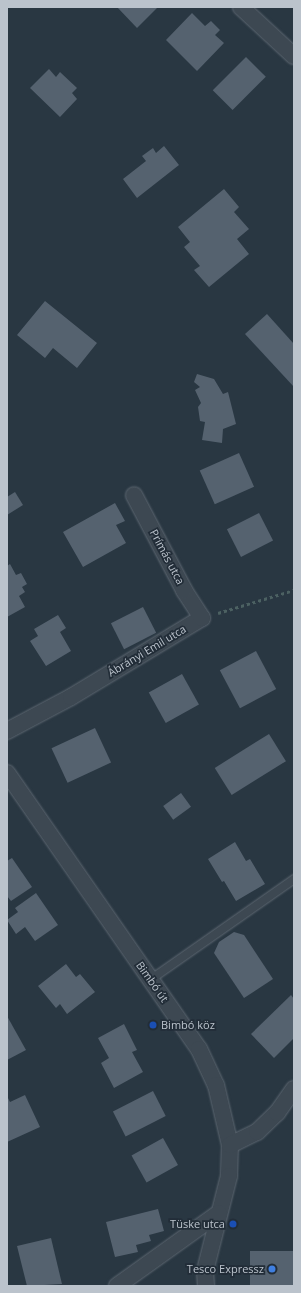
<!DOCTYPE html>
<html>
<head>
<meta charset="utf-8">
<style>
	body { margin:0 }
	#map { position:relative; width:301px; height:1293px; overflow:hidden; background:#293742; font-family:"Open Sans",sans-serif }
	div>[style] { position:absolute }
	.building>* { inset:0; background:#55626f; transform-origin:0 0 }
	.path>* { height:2.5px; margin-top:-1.25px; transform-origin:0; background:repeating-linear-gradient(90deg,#4c6162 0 3px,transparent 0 6px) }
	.roads { filter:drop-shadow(0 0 1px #5c6670) drop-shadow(0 0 1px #5c6670) }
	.service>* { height:8px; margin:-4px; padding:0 4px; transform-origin:4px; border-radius:4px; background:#3d4852 }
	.minor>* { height:16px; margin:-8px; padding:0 8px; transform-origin:8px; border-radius:8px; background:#3d4852 }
	.dots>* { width:11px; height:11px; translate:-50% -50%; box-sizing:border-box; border:2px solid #222d38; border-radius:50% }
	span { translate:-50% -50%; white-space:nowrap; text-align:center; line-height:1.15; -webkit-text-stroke:3.5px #222d38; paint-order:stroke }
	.street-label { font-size:11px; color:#bbc3cc }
	.poi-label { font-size:11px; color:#bbc3cc }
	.left { translate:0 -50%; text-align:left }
	.right { translate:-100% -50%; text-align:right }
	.frame { position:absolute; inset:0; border:8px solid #bbc3cc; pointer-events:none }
</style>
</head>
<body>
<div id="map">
	<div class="building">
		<div style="clip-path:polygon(117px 7px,158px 7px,137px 28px)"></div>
		<div style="clip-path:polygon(192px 13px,205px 26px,211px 21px,220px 30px,215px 35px,224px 43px,197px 71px,166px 40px)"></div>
		<div style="left:246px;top:57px;width:28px;height:47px;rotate:45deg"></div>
		<div style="clip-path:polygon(49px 69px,56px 77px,60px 72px,77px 88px,72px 93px,77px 99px,60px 117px,30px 88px)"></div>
		<div style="clip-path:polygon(164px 146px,179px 165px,137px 198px,123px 179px,146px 161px,142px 156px,153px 148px,156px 153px)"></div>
		<div style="clip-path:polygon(224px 189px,239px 207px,234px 212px,249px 229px,237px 239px,249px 254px,209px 287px,194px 270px,200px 266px,184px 247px,190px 242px,178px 227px)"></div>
		<div style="clip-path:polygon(45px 301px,97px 343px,77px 368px,53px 348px,45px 358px,17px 335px)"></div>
		<div style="clip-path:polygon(267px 314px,294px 344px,294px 387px,245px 334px)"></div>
		<div style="clip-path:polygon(197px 374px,214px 379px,223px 394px,228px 392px,236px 424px,223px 429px,222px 443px,202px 440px,205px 422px,200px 421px,198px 407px,201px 403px,195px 390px,200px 387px,194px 382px)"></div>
		<div style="left:239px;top:453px;width:37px;height:43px;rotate:66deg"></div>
		<div style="clip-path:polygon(15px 492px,23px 505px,7px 515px,7px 497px)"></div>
		<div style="clip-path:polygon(115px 503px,125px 521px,116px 525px,126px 543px,83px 567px,63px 532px)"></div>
		<div style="left:259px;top:513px;width:31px;height:36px;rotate:63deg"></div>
		<div style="clip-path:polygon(10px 564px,16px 575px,21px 573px,27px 584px,22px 587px,25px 592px,19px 596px,25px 607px,7px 617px,7px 566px)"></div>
		<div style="left:143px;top:607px;width:29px;height:36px;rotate:63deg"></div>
		<div style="clip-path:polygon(58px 615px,66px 628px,60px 632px,71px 651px,46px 666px,30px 641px,38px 636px,34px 629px)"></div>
		<div style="left:256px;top:651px;width:43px;height:41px;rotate:62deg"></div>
		<div style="left:182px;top:674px;width:35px;height:38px;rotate:61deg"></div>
		<div style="left:95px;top:728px;width:38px;height:48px;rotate:65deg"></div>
		<div style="left:269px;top:734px;width:32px;height:64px;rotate:58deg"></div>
		<div style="left:181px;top:793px;width:17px;height:22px;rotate:54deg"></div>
		<div style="clip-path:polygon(235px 842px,246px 861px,250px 859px,265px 884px,236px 901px,224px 881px,222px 882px,208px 859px)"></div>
		<div style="clip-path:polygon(12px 858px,32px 887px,11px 901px,7px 896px,7px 861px)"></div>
		<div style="clip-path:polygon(36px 893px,58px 925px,35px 941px,25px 927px,16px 934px,7px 920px,18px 912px,15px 908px)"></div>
		<div style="clip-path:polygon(234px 932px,244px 935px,273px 979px,244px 998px,214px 953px,219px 942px)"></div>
		<div style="clip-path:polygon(66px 964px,76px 977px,80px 974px,95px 992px,67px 1014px,60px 1004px,56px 1008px,38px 986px)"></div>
		<div style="clip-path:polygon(291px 995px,294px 999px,294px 1038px,274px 1058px,251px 1034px)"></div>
		<div style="clip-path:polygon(7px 1016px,26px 1050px,7px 1060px)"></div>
		<div style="clip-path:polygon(124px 1024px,137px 1050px,132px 1052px,143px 1072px,114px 1088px,101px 1063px,109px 1058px,98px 1038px)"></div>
		<div style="left:153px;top:1091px;width:28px;height:45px;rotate:63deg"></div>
		<div style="clip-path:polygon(25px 1095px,40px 1127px,7px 1142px,7px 1096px,10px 1102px)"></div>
		<div style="left:163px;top:1138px;width:31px;height:36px;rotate:61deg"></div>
		<div style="clip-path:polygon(158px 1209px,164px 1231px,149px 1235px,151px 1241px,136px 1245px,138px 1252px,115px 1257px,106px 1222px)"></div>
		<div style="clip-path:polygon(51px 1238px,62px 1284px,27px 1286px,17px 1246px)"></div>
		<div style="left:250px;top:1251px;width:44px;height:35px"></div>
	</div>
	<div class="path">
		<div style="left:218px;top:613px;width:79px;rotate:-16.8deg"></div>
	</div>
	<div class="roads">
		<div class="service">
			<div style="left:150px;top:980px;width:176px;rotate:-35deg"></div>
		</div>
		<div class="minor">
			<div style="left:241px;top:7px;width:72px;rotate:42.8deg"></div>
			<div style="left:7px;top:731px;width:72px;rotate:-28deg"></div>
			<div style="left:71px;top:697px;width:153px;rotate:-31.1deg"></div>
			<div style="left:202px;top:618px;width:33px;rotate:-123deg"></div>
			<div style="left:184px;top:590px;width:107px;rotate:-117.8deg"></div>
			<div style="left:7px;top:773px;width:336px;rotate:55.2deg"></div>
			<div style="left:199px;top:1049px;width:40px;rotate:65deg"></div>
			<div style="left:216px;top:1085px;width:62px;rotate:76.9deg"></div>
			<div style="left:230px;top:1145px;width:31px;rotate:92deg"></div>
			<div style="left:229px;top:1176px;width:98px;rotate:104.2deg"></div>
			<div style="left:205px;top:1271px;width:15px;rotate:86deg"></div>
			<div style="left:230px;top:1145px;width:30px;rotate:-26deg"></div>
			<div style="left:257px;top:1132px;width:28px;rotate:-44deg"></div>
			<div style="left:277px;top:1113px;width:29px;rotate:-55deg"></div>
			<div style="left:117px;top:1286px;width:125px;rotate:-35.6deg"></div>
		</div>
	</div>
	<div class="dots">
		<div style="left:153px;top:1025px;background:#1a4fb4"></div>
		<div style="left:233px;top:1224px;background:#1a4fb4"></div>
		<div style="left:272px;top:1269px;background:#3f7fe0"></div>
	</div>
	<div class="street-label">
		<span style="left:167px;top:557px;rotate:62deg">Prímás utca</span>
		<span style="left:147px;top:651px;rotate:-31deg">Ábrányi Emil utca</span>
		<span style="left:152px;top:982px;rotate:55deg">Bimbó út</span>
	</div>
	<div class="poi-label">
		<span class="left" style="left:161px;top:1025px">Bimbó köz</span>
		<span class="right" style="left:225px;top:1224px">Tüske utca</span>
		<span class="right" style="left:264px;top:1269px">Tesco Expressz</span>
	</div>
	<div class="frame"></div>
</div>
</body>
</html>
